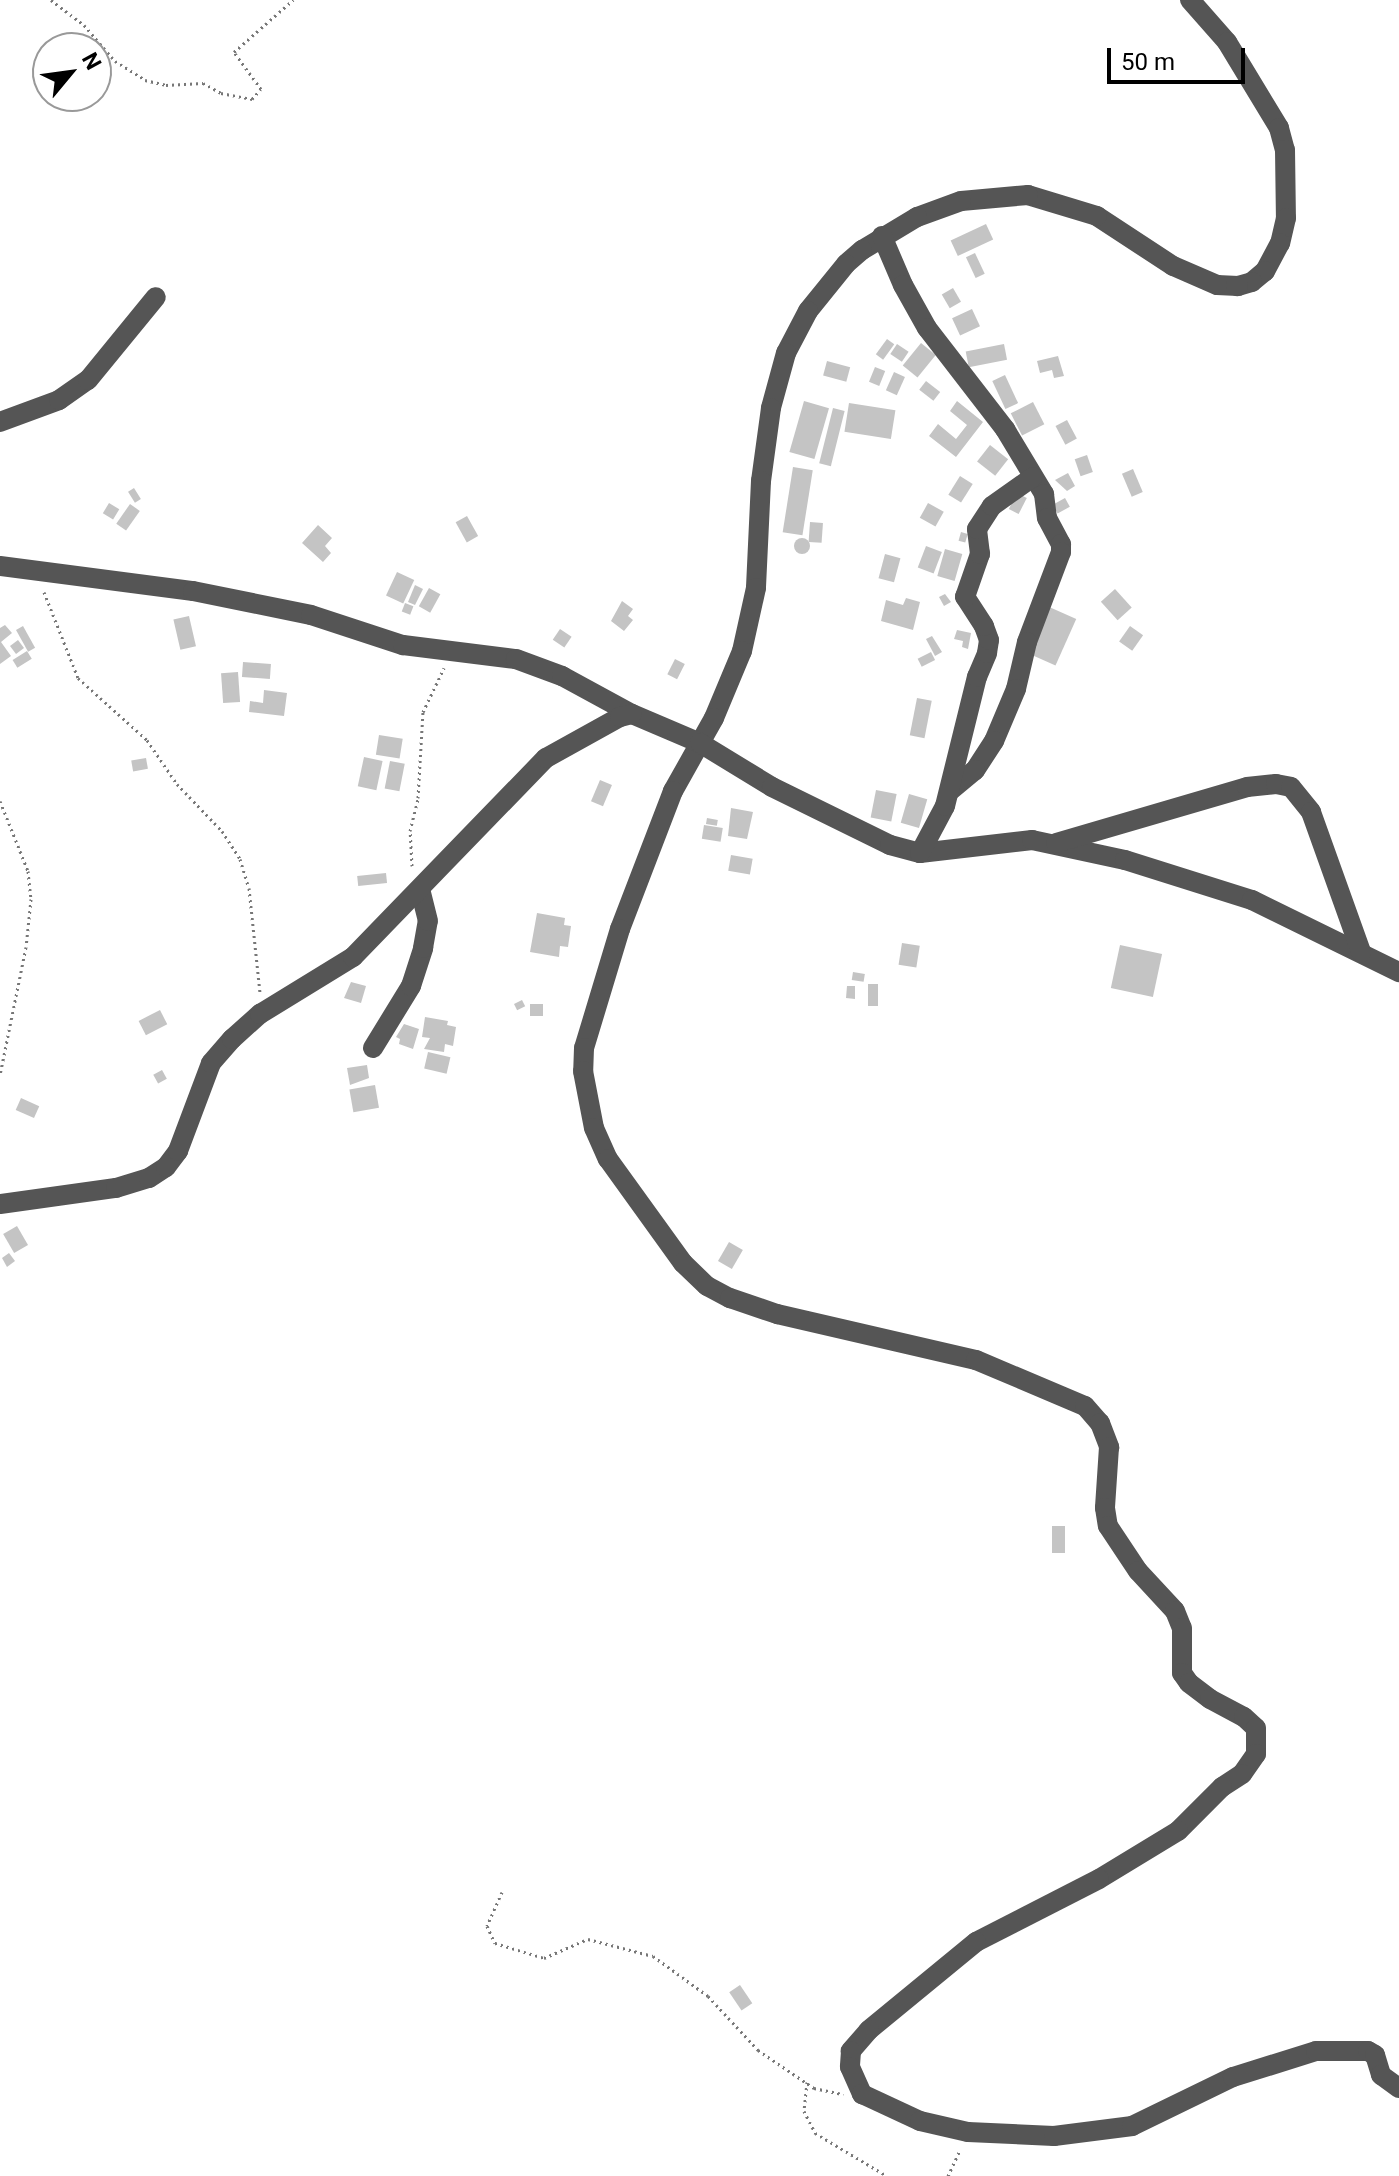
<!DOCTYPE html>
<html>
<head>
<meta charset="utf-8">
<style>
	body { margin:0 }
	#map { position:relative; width:1399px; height:2176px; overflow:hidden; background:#fff; font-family:Roboto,sans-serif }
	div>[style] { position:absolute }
	.building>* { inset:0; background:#c4c4c4; transform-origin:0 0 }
	.round { border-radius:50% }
	.path>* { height:3px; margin-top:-1.5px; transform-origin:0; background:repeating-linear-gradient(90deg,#777 0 2px,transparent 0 6px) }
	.minor>* { height:20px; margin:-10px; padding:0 10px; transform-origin:10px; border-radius:10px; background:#555 }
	span { translate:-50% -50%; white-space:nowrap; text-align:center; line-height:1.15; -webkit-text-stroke:8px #fff; paint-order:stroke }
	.north { position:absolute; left:32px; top:32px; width:80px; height:80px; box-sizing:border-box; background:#fff; border:2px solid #999; border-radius:50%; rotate:61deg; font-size:22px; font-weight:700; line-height:32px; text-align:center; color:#000 }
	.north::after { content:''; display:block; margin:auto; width:28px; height:36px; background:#000; clip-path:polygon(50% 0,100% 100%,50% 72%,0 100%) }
	.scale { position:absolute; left:1107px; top:48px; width:138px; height:36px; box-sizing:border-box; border:4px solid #000; border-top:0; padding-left:10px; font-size:24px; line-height:28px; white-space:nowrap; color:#000; -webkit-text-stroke:6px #fff; paint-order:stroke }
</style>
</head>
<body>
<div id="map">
	<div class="building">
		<div style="left:986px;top:224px;width:17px;height:39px;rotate:65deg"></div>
		<div style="left:975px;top:253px;width:23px;height:10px;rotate:65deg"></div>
		<div style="left:953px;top:288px;width:16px;height:13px;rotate:60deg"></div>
		<div style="left:972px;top:309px;width:19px;height:22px;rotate:65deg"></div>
		<div style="left:887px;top:339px;width:9px;height:19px;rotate:36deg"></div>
		<div style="left:921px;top:343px;width:19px;height:29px;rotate:39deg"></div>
		<div style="left:897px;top:344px;width:14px;height:12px;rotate:34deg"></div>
		<div style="left:1004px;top:344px;width:16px;height:39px;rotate:79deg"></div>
		<div style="clip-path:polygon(1058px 356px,1064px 376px,1054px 378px,1052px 370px,1040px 373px,1037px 361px)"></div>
		<div style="left:827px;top:361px;width:24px;height:15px;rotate:15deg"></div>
		<div style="left:875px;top:367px;width:11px;height:16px;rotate:22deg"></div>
		<div style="left:894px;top:372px;width:12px;height:20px;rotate:24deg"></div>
		<div style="left:1005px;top:375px;width:31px;height:14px;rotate:65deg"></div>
		<div style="left:926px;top:381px;width:18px;height:11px;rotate:38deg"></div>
		<div style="left:804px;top:401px;width:26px;height:53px;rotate:16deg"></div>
		<div style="clip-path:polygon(957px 401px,983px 422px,956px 457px,929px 436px,938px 424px,956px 439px,967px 425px,950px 411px)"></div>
		<div style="left:1033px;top:402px;width:25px;height:25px;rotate:63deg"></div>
		<div style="left:849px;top:403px;width:47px;height:29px;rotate:9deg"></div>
		<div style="left:833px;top:408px;width:12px;height:57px;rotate:14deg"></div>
		<div style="left:1067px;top:420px;width:21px;height:13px;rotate:62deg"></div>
		<div style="left:990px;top:445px;width:23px;height:21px;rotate:38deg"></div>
		<div style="left:1087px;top:455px;width:18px;height:13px;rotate:71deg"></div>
		<div style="left:793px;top:467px;width:20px;height:66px;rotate:9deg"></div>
		<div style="left:1133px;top:469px;width:25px;height:12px;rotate:67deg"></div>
		<div style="clip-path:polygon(1068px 473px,1075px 486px,1067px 491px,1055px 480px)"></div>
		<div style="left:960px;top:476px;width:15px;height:22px;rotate:32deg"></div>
		<div style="left:134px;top:488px;width:13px;height:7px;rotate:58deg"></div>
		<div style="left:1017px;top:493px;width:11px;height:18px;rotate:27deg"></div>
		<div style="left:1065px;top:498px;width:10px;height:14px;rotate:61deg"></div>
		<div style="left:109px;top:503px;width:12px;height:12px;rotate:31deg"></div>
		<div style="left:928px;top:503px;width:18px;height:17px;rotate:29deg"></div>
		<div style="left:130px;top:504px;width:12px;height:24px;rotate:35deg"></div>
		<div style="left:467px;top:516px;width:23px;height:13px;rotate:61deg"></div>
		<div style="left:810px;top:522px;width:13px;height:20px;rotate:4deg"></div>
		<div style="clip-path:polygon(318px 525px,332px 538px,325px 546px,331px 553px,323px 562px,302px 543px)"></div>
		<div style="left:961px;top:532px;width:7px;height:9px;rotate:16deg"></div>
		<div class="round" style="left:794px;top:538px;width:16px;height:16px"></div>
		<div style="left:926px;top:546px;width:17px;height:23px;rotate:21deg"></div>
		<div style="left:945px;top:549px;width:18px;height:28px;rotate:16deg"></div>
		<div style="left:885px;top:554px;width:16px;height:25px;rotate:15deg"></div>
		<div style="left:397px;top:572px;width:19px;height:26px;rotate:25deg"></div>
		<div style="clip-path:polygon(415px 585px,423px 589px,415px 605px,408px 602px)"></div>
		<div style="left:429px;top:588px;width:13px;height:21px;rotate:29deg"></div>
		<div style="left:1115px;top:589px;width:25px;height:19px;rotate:48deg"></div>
		<div style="clip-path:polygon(945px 594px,951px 602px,944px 606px,939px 597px)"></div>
		<div style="clip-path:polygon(906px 598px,920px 602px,913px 630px,881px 621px,886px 600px,903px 605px)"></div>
		<div style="clip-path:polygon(622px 601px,633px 609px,628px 616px,633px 620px,624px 631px,611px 621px)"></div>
		<div style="left:405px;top:603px;width:9px;height:9px;rotate:21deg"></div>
		<div style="left:1047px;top:606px;width:32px;height:51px;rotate:24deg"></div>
		<div style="left:189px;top:616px;width:31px;height:16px;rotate:77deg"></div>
		<div style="clip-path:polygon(5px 625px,12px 633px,1px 642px,11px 656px,0 664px,0 628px)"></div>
		<div style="left:23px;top:626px;width:25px;height:8px;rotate:61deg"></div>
		<div style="left:1130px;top:626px;width:16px;height:19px;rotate:35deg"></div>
		<div style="left:560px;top:629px;width:14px;height:13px;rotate:34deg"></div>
		<div style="clip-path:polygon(957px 630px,971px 633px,968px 649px,962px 647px,963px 641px,954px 639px)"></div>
		<div style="clip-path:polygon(932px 636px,942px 652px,935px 656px,926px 639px)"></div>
		<div style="left:18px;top:640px;width:10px;height:10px;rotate:53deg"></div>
		<div style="left:27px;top:651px;width:9px;height:17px;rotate:58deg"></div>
		<div style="left:931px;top:652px;width:9px;height:15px;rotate:63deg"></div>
		<div style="left:675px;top:659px;width:11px;height:17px;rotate:27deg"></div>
		<div style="left:243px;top:662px;width:28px;height:15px;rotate:4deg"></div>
		<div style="left:238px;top:672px;width:30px;height:17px;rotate:86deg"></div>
		<div style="clip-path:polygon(264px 690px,287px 693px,284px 716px,249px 712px,250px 701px,263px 703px)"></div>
		<div style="left:917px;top:698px;width:15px;height:38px;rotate:11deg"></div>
		<div style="left:379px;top:735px;width:24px;height:20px;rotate:9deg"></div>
		<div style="left:364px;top:757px;width:19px;height:30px;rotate:12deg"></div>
		<div style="left:146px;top:758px;width:11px;height:15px;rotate:80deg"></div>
		<div style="left:390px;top:761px;width:15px;height:28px;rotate:11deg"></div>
		<div style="left:600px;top:780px;width:13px;height:23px;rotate:23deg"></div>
		<div style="left:876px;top:790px;width:21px;height:28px;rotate:11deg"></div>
		<div style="left:909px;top:794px;width:19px;height:30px;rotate:16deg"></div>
		<div style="clip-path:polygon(731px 808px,753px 812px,747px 839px,728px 836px)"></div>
		<div style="left:707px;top:818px;width:11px;height:6px;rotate:10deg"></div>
		<div style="left:704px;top:825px;width:19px;height:14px;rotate:9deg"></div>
		<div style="left:731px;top:855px;width:22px;height:16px;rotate:10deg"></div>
		<div style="left:386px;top:873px;width:10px;height:29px;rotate:84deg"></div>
		<div style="clip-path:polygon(537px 913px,565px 918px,564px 925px,571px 926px,568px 947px,560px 946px,559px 957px,530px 952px)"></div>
		<div style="left:902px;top:943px;width:18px;height:22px;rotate:9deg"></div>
		<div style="left:1120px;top:945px;width:43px;height:44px;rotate:12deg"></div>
		<div style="left:853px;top:972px;width:12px;height:8px;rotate:9deg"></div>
		<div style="clip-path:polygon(351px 982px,366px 986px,361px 1003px,344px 998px)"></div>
		<div style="left:868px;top:984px;width:10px;height:22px"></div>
		<div style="clip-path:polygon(847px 986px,855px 986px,855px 999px,846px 998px)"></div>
		<div style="left:522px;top:1000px;width:7px;height:9px;rotate:63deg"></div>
		<div style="left:530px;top:1004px;width:13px;height:12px"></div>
		<div style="left:160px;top:1010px;width:16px;height:24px;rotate:63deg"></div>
		<div style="clip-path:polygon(425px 1017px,448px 1021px,447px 1025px,456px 1027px,453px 1046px,445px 1044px,444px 1052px,424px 1049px,430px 1038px,422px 1037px)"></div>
		<div style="clip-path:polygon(404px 1024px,419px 1029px,413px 1049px,399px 1044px,400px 1039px,396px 1037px)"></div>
		<div style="left:428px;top:1052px;width:23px;height:17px;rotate:13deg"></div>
		<div style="clip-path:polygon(367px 1065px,369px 1078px,350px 1085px,347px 1068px)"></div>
		<div style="left:162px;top:1070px;width:10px;height:10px;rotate:61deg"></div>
		<div style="left:375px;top:1085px;width:23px;height:26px;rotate:80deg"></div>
		<div style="left:21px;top:1098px;width:20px;height:13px;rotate:24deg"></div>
		<div style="left:17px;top:1226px;width:22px;height:16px;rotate:60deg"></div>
		<div style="left:729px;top:1242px;width:16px;height:22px;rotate:30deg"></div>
		<div style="clip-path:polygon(9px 1253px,15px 1261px,7px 1267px,2px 1258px)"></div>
		<div style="left:1052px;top:1526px;width:13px;height:27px"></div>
		<div style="left:740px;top:1985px;width:22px;height:13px;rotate:56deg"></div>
	</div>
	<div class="path">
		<div style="left:51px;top:0;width:41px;rotate:37.1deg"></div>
		<div style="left:84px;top:25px;width:48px;rotate:49.3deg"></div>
		<div style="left:115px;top:61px;width:36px;rotate:32deg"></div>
		<div style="left:145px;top:80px;width:22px;rotate:13deg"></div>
		<div style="left:166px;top:85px;width:37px;rotate:-3deg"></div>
		<div style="left:203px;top:83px;width:21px;rotate:29deg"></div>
		<div style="left:221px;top:93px;width:32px;rotate:11deg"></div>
		<div style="left:252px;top:99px;width:13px;rotate:-48deg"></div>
		<div style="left:261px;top:89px;width:46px;rotate:-126.1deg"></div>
		<div style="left:234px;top:52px;width:79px;rotate:-41.4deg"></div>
		<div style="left:44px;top:592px;width:92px;rotate:68.4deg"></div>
		<div style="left:78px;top:678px;width:93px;rotate:41.9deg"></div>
		<div style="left:147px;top:740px;width:53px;rotate:55.7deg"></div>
		<div style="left:177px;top:784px;width:65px;rotate:46.2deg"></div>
		<div style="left:222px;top:831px;width:33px;rotate:57deg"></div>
		<div style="left:240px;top:859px;width:30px;rotate:73deg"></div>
		<div style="left:249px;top:888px;width:105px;rotate:84deg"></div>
		<div style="left:0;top:801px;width:75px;rotate:68.2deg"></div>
		<div style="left:28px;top:871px;width:28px;rotate:84deg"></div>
		<div style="left:31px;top:899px;width:48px;rotate:95.9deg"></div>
		<div style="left:26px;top:947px;width:131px;rotate:101.5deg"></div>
		<div style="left:412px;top:866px;width:35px;rotate:-93deg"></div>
		<div style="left:410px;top:831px;width:34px;rotate:-76deg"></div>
		<div style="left:418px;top:798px;width:86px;rotate:-86.7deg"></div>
		<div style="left:423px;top:712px;width:49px;rotate:-64.5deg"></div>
		<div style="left:502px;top:1892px;width:37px;rotate:114deg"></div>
		<div style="left:487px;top:1926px;width:19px;rotate:65deg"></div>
		<div style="left:495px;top:1943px;width:51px;rotate:17deg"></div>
		<div style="left:544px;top:1958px;width:48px;rotate:-23.4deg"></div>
		<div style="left:588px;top:1939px;width:67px;rotate:14.7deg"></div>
		<div style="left:653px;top:1956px;width:68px;rotate:36deg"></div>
		<div style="left:708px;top:1996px;width:74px;rotate:47.2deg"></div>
		<div style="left:758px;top:2050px;width:68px;rotate:34.2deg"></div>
		<div style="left:814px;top:2088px;width:30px;rotate:12deg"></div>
		<div style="left:807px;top:2082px;width:29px;rotate:96deg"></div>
		<div style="left:804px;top:2111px;width:25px;rotate:63deg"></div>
		<div style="left:815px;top:2133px;width:84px;rotate:30.8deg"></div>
		<div style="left:948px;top:2176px;width:29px;rotate:-65deg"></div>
	</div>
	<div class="minor">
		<div style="left:1190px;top:0;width:56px;rotate:48.6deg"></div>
		<div style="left:1227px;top:42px;width:100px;rotate:58.8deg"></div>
		<div style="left:1279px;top:128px;width:23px;rotate:75deg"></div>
		<div style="left:1285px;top:150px;width:68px;rotate:89.2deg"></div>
		<div style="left:1286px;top:218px;width:26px;rotate:103deg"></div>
		<div style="left:1280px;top:243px;width:32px;rotate:118deg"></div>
		<div style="left:1265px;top:271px;width:17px;rotate:140deg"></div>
		<div style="left:1252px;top:282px;width:15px;rotate:164deg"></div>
		<div style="left:1238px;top:286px;width:21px;rotate:-177deg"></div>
		<div style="left:1217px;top:285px;width:48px;rotate:-156.6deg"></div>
		<div style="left:1173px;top:266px;width:91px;rotate:-146.7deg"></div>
		<div style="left:1097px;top:216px;width:72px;rotate:-163.1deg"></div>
		<div style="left:1028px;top:195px;width:67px;rotate:174.9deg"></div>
		<div style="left:961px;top:201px;width:47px;rotate:160deg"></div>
		<div style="left:917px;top:217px;width:64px;rotate:149deg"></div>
		<div style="left:862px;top:250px;width:21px;rotate:139deg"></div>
		<div style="left:846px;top:264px;width:60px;rotate:129deg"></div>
		<div style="left:808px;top:311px;width:47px;rotate:117.6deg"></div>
		<div style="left:786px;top:353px;width:57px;rotate:105.3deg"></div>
		<div style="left:771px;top:408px;width:74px;rotate:97.8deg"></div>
		<div style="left:761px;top:481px;width:107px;rotate:92.7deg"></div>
		<div style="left:756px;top:588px;width:65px;rotate:102.5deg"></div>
		<div style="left:742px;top:651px;width:73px;rotate:112.7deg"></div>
		<div style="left:714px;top:718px;width:84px;rotate:119.3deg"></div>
		<div style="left:673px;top:791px;width:148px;rotate:111deg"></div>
		<div style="left:620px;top:929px;width:124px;rotate:106.8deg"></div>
		<div style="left:584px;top:1048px;width:23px;rotate:92deg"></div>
		<div style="left:583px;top:1071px;width:58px;rotate:79.1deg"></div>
		<div style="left:594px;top:1128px;width:34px;rotate:66deg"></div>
		<div style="left:608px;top:1159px;width:128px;rotate:54.2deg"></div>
		<div style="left:683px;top:1263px;width:33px;rotate:44deg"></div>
		<div style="left:707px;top:1286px;width:26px;rotate:28deg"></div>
		<div style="left:730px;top:1298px;width:50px;rotate:18.8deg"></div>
		<div style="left:777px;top:1314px;width:204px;rotate:13deg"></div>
		<div style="left:976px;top:1360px;width:118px;rotate:22.9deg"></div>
		<div style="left:1085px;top:1406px;width:23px;rotate:49deg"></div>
		<div style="left:1100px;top:1423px;width:26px;rotate:69deg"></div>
		<div style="left:1109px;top:1447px;width:61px;rotate:93.8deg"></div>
		<div style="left:1105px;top:1508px;width:18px;rotate:81deg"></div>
		<div style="left:1108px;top:1526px;width:54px;rotate:56.3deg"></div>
		<div style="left:1138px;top:1571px;width:54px;rotate:47.2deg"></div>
		<div style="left:1175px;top:1611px;width:18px;rotate:68deg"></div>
		<div style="left:1182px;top:1628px;width:45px;rotate:90deg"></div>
		<div style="left:1182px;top:1673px;width:12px;rotate:55deg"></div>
		<div style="left:1189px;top:1683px;width:26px;rotate:37deg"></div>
		<div style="left:1210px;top:1699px;width:38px;rotate:28deg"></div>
		<div style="left:1244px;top:1717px;width:16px;rotate:43deg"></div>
		<div style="left:1256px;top:1728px;width:26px;rotate:90deg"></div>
		<div style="left:1256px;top:1754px;width:24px;rotate:125deg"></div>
		<div style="left:1242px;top:1774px;width:24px;rotate:147deg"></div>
		<div style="left:1222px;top:1787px;width:62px;rotate:135deg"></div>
		<div style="left:1178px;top:1831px;width:92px;rotate:148.7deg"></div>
		<div style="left:1099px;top:1879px;width:138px;rotate:152.9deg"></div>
		<div style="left:976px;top:1942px;width:139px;rotate:140.6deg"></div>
		<div style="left:869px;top:2030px;width:28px;rotate:131deg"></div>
		<div style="left:851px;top:2051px;width:16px;rotate:94deg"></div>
		<div style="left:850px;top:2067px;width:30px;rotate:66deg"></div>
		<div style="left:862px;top:2094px;width:64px;rotate:25deg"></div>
		<div style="left:920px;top:2121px;width:49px;rotate:12.9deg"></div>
		<div style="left:968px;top:2132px;width:86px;rotate:2.7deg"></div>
		<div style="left:1054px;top:2136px;width:79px;rotate:-7.3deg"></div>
		<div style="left:1132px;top:2126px;width:112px;rotate:-25.9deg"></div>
		<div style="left:1233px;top:2077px;width:87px;rotate:-17.4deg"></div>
		<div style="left:1316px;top:2051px;width:52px"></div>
		<div style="left:1368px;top:2051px;width:8px;rotate:30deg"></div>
		<div style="left:1375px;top:2055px;width:21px;rotate:73deg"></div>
		<div style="left:1381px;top:2075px;width:22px;rotate:36deg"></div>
		<div style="left:882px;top:236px;width:53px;rotate:66.8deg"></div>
		<div style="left:903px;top:285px;width:49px;rotate:60.8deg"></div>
		<div style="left:927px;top:328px;width:128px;rotate:52.3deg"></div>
		<div style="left:1005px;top:429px;width:76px;rotate:59deg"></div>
		<div style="left:1044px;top:494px;width:24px;rotate:83deg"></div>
		<div style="left:1047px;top:518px;width:30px;rotate:62deg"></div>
		<div style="left:1061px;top:544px;width:8px;rotate:90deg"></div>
		<div style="left:1061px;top:552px;width:96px;rotate:110.7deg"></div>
		<div style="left:1027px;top:642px;width:48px;rotate:103.2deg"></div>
		<div style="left:1016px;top:689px;width:56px;rotate:112.9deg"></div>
		<div style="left:994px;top:741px;width:35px;rotate:123deg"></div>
		<div style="left:975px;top:770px;width:33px;rotate:140deg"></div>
		<div style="left:0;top:422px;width:63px;rotate:-20.4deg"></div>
		<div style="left:59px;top:400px;width:35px;rotate:-35deg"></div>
		<div style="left:88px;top:380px;width:107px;rotate:-50.7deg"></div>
		<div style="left:0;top:566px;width:195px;rotate:7.4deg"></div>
		<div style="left:193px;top:591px;width:120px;rotate:11.5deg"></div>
		<div style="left:311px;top:615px;width:97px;rotate:18.1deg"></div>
		<div style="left:403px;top:645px;width:114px;rotate:7.1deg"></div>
		<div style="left:516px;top:659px;width:49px;rotate:20.3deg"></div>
		<div style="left:562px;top:676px;width:80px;rotate:28.5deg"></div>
		<div style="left:632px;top:714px;width:74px;rotate:23.1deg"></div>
		<div style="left:700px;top:743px;width:84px;rotate:31.4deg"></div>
		<div style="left:772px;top:787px;width:131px;rotate:26.2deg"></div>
		<div style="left:890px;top:845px;width:31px;rotate:15deg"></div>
		<div style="left:920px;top:853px;width:113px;rotate:-6.6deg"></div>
		<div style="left:1032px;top:840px;width:95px;rotate:12.1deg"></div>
		<div style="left:1125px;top:860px;width:133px;rotate:17.5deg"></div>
		<div style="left:1252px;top:900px;width:164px;rotate:26.1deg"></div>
		<div style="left:1056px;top:843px;width:199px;rotate:-16.3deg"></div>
		<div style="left:1247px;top:787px;width:29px;rotate:-6deg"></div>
		<div style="left:1276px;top:784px;width:15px;rotate:11deg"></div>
		<div style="left:1291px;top:787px;width:32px;rotate:51deg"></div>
		<div style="left:1311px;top:812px;width:149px;rotate:70.3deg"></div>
		<div style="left:920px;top:853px;width:53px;rotate:-62deg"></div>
		<div style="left:945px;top:806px;width:133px;rotate:-76.1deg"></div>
		<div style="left:977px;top:677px;width:26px;rotate:-67deg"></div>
		<div style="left:987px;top:653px;width:13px;rotate:-81deg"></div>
		<div style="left:989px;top:640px;width:15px;rotate:-110deg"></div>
		<div style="left:984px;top:626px;width:35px;rotate:-123deg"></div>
		<div style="left:965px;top:597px;width:46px;rotate:-70.8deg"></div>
		<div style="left:980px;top:554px;width:25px;rotate:-97deg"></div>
		<div style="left:977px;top:529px;width:27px;rotate:-57deg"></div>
		<div style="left:992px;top:506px;width:50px;rotate:-35.3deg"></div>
		<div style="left:373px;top:1048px;width:73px;rotate:-58.5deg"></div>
		<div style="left:411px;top:986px;width:40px;rotate:-72deg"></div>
		<div style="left:423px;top:948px;width:27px;rotate:-80deg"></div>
		<div style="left:428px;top:921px;width:33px;rotate:-104deg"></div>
		<div style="left:0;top:1204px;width:117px;rotate:-7.9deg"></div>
		<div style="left:116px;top:1188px;width:34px;rotate:-17deg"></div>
		<div style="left:149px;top:1178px;width:20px;rotate:-33deg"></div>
		<div style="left:166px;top:1167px;width:20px;rotate:-53deg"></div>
		<div style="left:178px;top:1151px;width:94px;rotate:-69.4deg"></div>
		<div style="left:211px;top:1063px;width:32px;rotate:-49deg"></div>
		<div style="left:232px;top:1039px;width:38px;rotate:-42deg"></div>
		<div style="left:260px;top:1014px;width:109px;rotate:-31.5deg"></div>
		<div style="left:353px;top:957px;width:277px;rotate:-45.9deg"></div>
		<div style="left:546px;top:758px;width:85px;rotate:-29deg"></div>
		<div style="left:620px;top:717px;width:12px;rotate:-14deg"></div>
	</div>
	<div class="north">N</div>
	<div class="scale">50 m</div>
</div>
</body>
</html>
